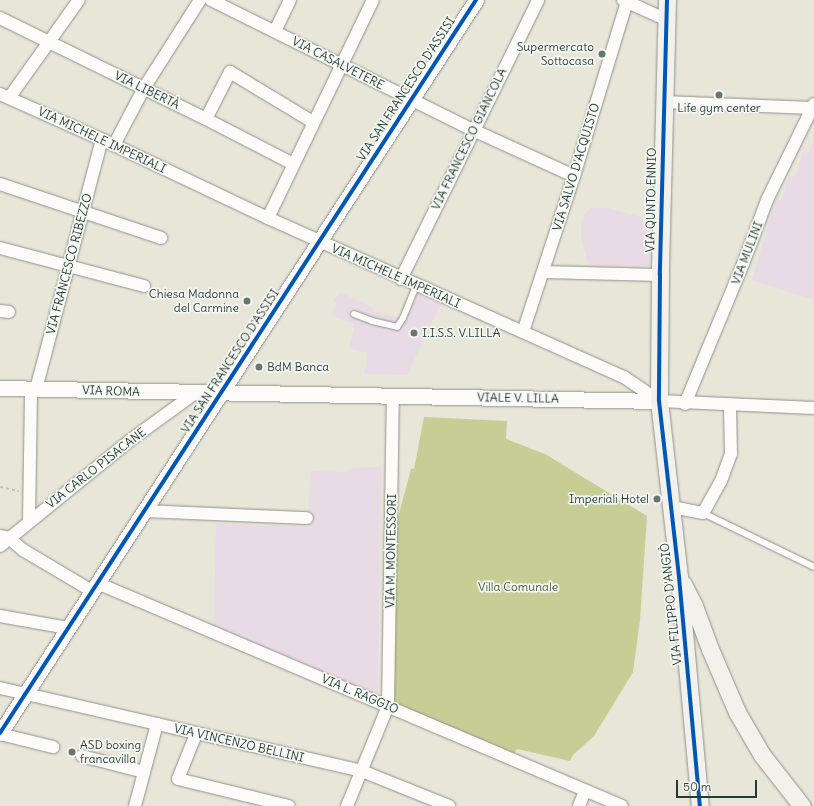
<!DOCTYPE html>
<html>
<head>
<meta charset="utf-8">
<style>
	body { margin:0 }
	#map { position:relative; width:814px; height:806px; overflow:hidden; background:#e8e5d9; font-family:Delius,sans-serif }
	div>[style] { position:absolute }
	.built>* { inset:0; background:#e8dbe5 }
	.green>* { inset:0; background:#c7ce95 }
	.path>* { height:2px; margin-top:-1px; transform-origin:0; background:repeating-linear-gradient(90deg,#bdc0bc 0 3px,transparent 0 6px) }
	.roads { filter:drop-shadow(0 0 1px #8f928b) drop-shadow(0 0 1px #8f928b) }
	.service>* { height:6px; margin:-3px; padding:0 3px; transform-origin:3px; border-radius:3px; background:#fcfbf9 }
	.minor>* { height:12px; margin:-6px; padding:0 6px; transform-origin:6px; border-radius:6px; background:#fcfbf9 }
	.tertiary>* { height:15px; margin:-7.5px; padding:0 7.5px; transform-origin:7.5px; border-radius:7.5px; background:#fcfbf9 }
	.secondary>* { height:17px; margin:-8.5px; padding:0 8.5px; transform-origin:8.5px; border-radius:8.5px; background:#f3f1eb }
	.cycleway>* { height:4px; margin:-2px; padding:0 2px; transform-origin:2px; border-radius:2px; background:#0057b8 }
	.dots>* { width:11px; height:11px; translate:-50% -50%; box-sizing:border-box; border:2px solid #f6f6f2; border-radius:50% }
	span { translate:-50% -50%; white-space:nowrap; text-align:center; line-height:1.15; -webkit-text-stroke:3.5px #f6f6f2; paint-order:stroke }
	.poi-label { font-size:12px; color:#1f3d34 }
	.right { translate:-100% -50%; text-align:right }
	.left { translate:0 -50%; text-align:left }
	.street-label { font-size:12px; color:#1f3d34 }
	.park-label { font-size:12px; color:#425c3e }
	.scale { position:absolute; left:676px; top:780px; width:81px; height:18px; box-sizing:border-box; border:2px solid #1f3d34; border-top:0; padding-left:5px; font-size:12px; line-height:14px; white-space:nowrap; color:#1f3d34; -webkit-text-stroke:3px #f6f6f2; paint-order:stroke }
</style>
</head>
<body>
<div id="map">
	<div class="built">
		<div style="clip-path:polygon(814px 136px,814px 300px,752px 280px,776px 198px,782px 200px,789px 175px,796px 177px,803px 152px,809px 153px)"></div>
		<div style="clip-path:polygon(591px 208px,608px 208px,651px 220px,650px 266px,589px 265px,581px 239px,581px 221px,585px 213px)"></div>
		<div style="clip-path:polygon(340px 292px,373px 308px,372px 311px,406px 319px,418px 293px,441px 304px,407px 375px,364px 374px,368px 353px,349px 348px,355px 324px,337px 318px,331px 314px,337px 304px,334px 301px)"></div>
		<div style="clip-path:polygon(381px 467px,378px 695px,214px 626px,216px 523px,308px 527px,310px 471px,345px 472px,352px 468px)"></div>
	</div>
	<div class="green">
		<div style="clip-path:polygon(424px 417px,507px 421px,506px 439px,545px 454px,647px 516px,640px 620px,633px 672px,594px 736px,573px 755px,570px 761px,517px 749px,514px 754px,394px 703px,396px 525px,411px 469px,414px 469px)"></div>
	</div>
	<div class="path">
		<div style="left:0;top:487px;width:19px;rotate:12deg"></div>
	</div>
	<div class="roads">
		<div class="service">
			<div style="left:354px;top:314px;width:19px;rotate:21deg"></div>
			<div style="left:372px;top:321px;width:26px;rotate:13deg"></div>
			<div style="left:397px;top:327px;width:11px;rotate:-56deg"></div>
			<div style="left:403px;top:318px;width:35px;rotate:-68deg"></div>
			<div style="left:703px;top:513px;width:123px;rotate:25.9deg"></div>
		</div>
		<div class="minor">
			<div style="left:211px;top:0;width:292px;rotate:26.4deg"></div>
			<div style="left:473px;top:130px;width:111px;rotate:24.5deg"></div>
			<div style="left:623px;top:0;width:48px;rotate:24.4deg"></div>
			<div style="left:0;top:18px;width:229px;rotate:26.1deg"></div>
			<div style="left:206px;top:119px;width:98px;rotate:27.3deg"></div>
			<div style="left:275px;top:31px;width:34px;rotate:-64deg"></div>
			<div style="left:0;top:94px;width:125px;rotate:24.1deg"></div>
			<div style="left:114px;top:145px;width:170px;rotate:25.4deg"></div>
			<div style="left:268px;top:218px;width:390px;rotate:24.1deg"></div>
			<div style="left:624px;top:377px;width:42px;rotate:34.4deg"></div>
			<div style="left:659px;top:401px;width:155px;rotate:2.6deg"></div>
			<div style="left:9px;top:98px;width:120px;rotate:-54.5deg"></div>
			<div style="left:664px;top:102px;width:148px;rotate:2.3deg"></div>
			<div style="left:206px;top:119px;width:53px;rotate:-62.9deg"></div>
			<div style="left:230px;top:72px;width:97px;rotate:31.1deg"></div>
			<div style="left:114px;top:145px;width:64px;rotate:-62.2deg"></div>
			<div style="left:144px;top:88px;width:104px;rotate:-57.5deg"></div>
			<div style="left:0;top:184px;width:170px;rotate:18.5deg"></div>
			<div style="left:268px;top:218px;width:242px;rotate:-64.3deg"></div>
			<div style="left:0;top:248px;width:149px;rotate:14.8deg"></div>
			<div style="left:543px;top:272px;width:117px;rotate:1.5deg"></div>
			<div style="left:401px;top:279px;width:311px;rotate:-63.8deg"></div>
			<div style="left:0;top:311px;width:9px;rotate:6deg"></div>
			<div style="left:523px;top:332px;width:164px;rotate:-71.9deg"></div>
			<div style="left:574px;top:176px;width:182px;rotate:-73.1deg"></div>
			<div style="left:36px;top:389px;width:258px;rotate:-75.2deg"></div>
			<div style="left:685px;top:404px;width:152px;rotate:-67.5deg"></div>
			<div style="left:743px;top:264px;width:68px;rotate:-69.4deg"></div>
			<div style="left:767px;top:200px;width:107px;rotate:-63.9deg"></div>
			<div style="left:672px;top:507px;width:32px;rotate:11deg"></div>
			<div style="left:703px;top:513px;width:8px;rotate:-60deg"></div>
			<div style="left:707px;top:506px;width:29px;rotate:-61deg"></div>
			<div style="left:721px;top:481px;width:29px;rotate:-70deg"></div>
			<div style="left:731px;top:454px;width:49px;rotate:-91.2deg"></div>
			<div style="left:144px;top:511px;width:163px;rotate:2.5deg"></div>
			<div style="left:29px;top:521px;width:132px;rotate:-89.1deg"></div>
			<div style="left:1px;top:536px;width:8px;rotate:14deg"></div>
			<div style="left:9px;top:538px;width:18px;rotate:41deg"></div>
			<div style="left:23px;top:550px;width:80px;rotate:30.7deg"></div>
			<div style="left:0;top:546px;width:166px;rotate:-39.1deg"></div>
			<div style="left:129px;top:441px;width:82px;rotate:-36deg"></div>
			<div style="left:97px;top:583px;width:570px;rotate:23.01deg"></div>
			<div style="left:0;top:616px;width:69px;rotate:10deg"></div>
			<div style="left:0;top:688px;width:371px;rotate:12.9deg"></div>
			<div style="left:362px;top:771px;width:94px;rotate:21.9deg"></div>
			<div style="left:0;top:734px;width:55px;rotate:13.8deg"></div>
			<div style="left:196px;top:734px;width:48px;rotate:111.8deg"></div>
			<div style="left:178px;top:779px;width:114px;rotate:13.7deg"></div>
			<div style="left:82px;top:756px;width:64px;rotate:14.5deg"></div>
			<div style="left:135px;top:806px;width:85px;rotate:-75deg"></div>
			<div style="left:347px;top:806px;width:108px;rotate:-67.7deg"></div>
			<div style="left:388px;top:706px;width:310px;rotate:-89.1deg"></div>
			<div style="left:579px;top:806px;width:16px;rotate:-68deg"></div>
		</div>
		<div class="tertiary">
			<div style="left:0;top:388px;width:659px;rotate:1.13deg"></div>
			<div style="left:0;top:733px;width:874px;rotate:-57deg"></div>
		</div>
		<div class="secondary">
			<div style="left:667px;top:0;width:275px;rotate:91.5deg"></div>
			<div style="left:660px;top:275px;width:126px;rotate:90.5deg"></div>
			<div style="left:659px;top:401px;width:177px;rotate:83.5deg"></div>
			<div style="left:679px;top:577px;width:230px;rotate:84.8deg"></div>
			<div style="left:683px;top:584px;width:25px;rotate:63deg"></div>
			<div style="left:694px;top:606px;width:46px;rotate:69.6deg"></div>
			<div style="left:710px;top:649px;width:69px;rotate:66.8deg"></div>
			<div style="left:737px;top:712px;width:50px;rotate:59.8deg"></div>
			<div style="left:762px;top:755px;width:65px;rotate:51.9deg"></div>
		</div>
	</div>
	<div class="cycleway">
		<div style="left:667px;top:0;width:275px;rotate:91.5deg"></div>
		<div style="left:660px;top:275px;width:126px;rotate:90.5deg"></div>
		<div style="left:659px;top:401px;width:177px;rotate:83.5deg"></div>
		<div style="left:679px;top:577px;width:230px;rotate:84.8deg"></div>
		<div style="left:0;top:733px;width:874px;rotate:-57deg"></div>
	</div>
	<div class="dots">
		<div style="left:602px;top:54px;background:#65786e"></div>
		<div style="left:719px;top:95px;background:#65786e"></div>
		<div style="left:247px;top:301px;background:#65786e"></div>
		<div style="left:414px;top:333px;background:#65786e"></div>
		<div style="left:259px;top:367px;background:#65786e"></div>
		<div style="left:657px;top:499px;background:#65786e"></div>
		<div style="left:72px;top:752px;background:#65786e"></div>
	</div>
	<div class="poi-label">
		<span class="right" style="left:594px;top:54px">Supermercato<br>Sottocasa</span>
		<span style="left:719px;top:108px">Life gym center</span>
		<span class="right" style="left:239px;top:301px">Chiesa Madonna<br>del Carmine</span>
		<span class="left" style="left:422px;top:333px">I.I.S.S. V.LILLA</span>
		<span class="left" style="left:267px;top:367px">BdM Banca</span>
		<span class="right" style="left:649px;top:499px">Imperiali Hotel</span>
		<span class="left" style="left:80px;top:752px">ASD boxing<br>francavilla</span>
	</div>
	<div class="street-label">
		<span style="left:338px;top:63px;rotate:27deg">VIA CASALVETERE</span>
		<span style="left:406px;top:89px;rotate:-57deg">VIA SAN FRANCESCO D'ASSISI</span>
		<span style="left:147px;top:90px;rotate:26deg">VIA LIBERTÀ</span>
		<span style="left:469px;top:139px;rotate:-64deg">VIA FRANCESCO GIANCOLA</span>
		<span style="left:102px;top:140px;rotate:25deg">VIA MICHELE IMPERIALI</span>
		<span style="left:576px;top:167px;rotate:-73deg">VIA SALVO D'ACQUISTO</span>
		<span style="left:651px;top:200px;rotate:-89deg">VIA QUNTO ENNIO</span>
		<span style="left:747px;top:253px;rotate:-69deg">VIA MULINI</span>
		<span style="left:69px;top:264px;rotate:-75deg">VIA FRANCESCO RIBEZZO</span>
		<span style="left:396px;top:276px;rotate:24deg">VIA MICHELE IMPERIALI</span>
		<span style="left:230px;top:361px;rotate:-57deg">VIA SAN FRANCESCO D'ASSISI</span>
		<span style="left:111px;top:391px;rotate:2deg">VIA ROMA</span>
		<span style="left:518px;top:398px;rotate:1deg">VIALE V. LILLA</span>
		<span style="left:96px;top:468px;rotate:-38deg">VIA CARLO PISACANE</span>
		<span style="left:391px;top:551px;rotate:-89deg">VIA M. MONTESSORI</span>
		<span style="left:671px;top:604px;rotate:-96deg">VIA FILIPPO D'ANGIÒ</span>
		<span style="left:360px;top:694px;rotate:23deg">VIA L. RAGGIO</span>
		<span style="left:239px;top:743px;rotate:13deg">VIA VINCENZO BELLINI</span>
	</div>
	<div class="park-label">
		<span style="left:518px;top:587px">Villa Comunale</span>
	</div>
	<div class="scale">50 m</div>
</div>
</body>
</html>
